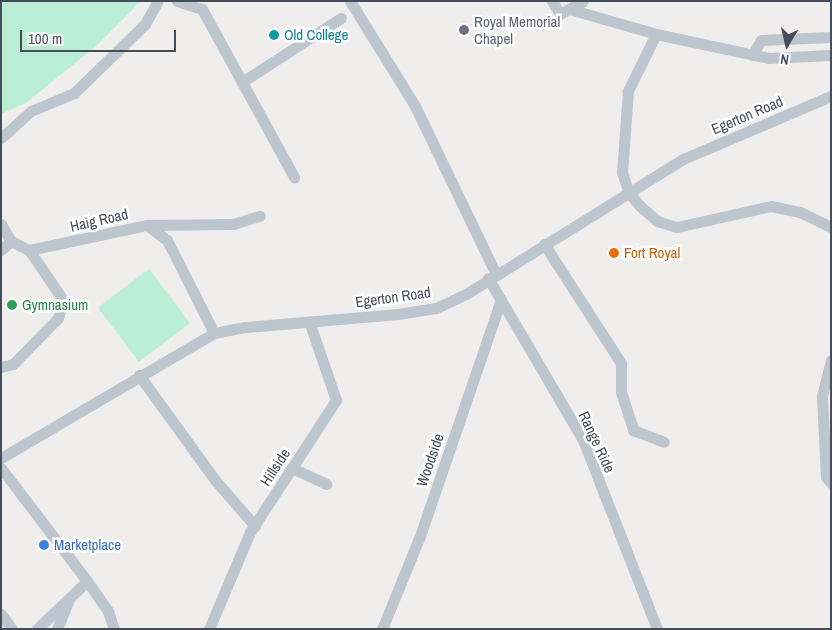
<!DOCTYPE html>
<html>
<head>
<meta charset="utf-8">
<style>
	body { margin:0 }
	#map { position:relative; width:832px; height:630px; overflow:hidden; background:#f0eded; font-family:"Archivo Narrow",sans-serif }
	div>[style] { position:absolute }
	.green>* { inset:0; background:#baeed7; transform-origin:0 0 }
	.minor>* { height:11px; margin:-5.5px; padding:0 5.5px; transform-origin:5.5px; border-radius:5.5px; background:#bdc5cf }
	.dots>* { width:14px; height:14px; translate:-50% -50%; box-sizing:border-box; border:2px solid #fff; border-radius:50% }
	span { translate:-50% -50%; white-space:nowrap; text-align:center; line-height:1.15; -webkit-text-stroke:5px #fff; paint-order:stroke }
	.worship-label { font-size:15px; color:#5b616d }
	.left { translate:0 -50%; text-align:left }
	.culture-label { font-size:15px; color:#0d838f }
	.street-label { font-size:15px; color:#454d5a }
	.food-label { font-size:15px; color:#c56008 }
	.leisure-label { font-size:15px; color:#27864d }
	.shop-label { font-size:15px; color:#366cbe }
	.frame { position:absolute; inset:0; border:2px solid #454d5a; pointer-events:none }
	.north { position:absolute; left:762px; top:20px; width:50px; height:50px; -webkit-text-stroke:4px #fff; paint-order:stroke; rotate:189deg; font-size:14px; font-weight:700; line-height:20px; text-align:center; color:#454d5a }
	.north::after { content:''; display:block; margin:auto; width:18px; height:22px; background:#454d5a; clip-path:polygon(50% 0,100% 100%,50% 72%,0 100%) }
	.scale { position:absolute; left:20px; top:30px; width:156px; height:22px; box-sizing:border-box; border:2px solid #454d5a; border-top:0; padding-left:6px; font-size:15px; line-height:18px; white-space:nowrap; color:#454d5a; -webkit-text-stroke:4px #fff; paint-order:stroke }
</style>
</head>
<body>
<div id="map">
	<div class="green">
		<div style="clip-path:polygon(1px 1px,141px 1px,96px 46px,26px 103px,1px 114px)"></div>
		<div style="left:149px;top:269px;width:68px;height:64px;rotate:53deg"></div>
	</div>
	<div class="minor">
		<div style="left:177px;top:1px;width:26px;rotate:18deg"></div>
		<div style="left:202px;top:9px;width:192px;rotate:61.3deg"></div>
		<div style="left:350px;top:1px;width:123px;rotate:58.2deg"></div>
		<div style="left:415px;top:106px;width:187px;rotate:64.3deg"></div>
		<div style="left:552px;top:1px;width:15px;rotate:58deg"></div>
		<div style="left:560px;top:14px;width:26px;rotate:-29deg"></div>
		<div style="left:569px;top:9px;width:91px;rotate:16deg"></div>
		<div style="left:656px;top:34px;width:116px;rotate:12deg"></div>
		<div style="left:769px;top:58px;width:62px;rotate:-2.8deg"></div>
		<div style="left:656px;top:34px;width:64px;rotate:116.2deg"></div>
		<div style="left:628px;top:91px;width:81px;rotate:94.2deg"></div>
		<div style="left:622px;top:172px;width:22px;rotate:72deg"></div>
		<div style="left:629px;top:193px;width:17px;rotate:50deg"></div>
		<div style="left:640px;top:206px;width:23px;rotate:41deg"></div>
		<div style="left:657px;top:221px;width:21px;rotate:17deg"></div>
		<div style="left:677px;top:227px;width:96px;rotate:-12.6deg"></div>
		<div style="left:771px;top:206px;width:30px;rotate:12deg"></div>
		<div style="left:800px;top:212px;width:34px;rotate:26deg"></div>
		<div style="left:752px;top:55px;width:17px;rotate:-59deg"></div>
		<div style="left:761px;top:40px;width:70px;rotate:-2.5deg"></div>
		<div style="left:242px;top:82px;width:118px;rotate:-32.9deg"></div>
		<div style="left:1px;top:138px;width:40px;rotate:-42deg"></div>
		<div style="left:31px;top:111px;width:47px;rotate:-22.7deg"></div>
		<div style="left:74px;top:93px;width:99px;rotate:-44.2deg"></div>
		<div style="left:145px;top:24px;width:26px;rotate:-61deg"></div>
		<div style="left:1px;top:224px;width:20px;rotate:60deg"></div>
		<div style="left:11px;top:241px;width:20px;rotate:27deg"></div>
		<div style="left:29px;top:250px;width:121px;rotate:-12deg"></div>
		<div style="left:147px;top:225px;width:25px;rotate:37deg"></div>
		<div style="left:167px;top:240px;width:104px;rotate:63.2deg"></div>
		<div style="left:147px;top:225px;width:86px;rotate:-0.7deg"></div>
		<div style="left:233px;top:224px;width:28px;rotate:-17deg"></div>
		<div style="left:544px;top:244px;width:142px;rotate:57.1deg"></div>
		<div style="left:621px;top:363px;width:29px;rotate:90deg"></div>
		<div style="left:621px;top:392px;width:40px;rotate:72deg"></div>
		<div style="left:633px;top:430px;width:33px;rotate:21deg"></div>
		<div style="left:1px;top:250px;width:13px;rotate:-42deg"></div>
		<div style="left:488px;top:278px;width:188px;rotate:59.6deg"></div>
		<div style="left:583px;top:440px;width:203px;rotate:68.6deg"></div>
		<div style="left:831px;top:360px;width:37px;rotate:104deg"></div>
		<div style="left:822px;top:396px;width:81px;rotate:87.2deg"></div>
		<div style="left:826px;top:477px;width:8px;rotate:50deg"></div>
		<div style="left:1px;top:367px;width:12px;rotate:-14deg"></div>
		<div style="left:13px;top:364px;width:64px;rotate:-45.6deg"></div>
		<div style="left:58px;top:318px;width:10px;rotate:-73deg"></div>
		<div style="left:61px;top:308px;width:11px;rotate:-90deg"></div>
		<div style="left:61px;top:297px;width:57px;rotate:-124.2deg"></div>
		<div style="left:139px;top:375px;width:130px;rotate:54.1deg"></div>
		<div style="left:215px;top:480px;width:61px;rotate:49deg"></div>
		<div style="left:1px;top:458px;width:247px;rotate:-30.4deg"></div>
		<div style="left:214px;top:333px;width:33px;rotate:-11deg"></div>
		<div style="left:246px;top:327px;width:153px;rotate:-4.9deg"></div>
		<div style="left:398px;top:314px;width:38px;rotate:-9deg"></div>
		<div style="left:436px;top:308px;width:33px;rotate:-25deg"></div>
		<div style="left:466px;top:294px;width:256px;rotate:-31.9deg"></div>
		<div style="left:683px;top:159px;width:161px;rotate:-23.1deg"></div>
		<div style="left:1px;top:468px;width:142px;rotate:52.7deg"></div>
		<div style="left:87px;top:581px;width:37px;rotate:55deg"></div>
		<div style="left:108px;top:611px;width:19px;rotate:72deg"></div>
		<div style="left:292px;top:468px;width:38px;rotate:25deg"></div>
		<div style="left:1px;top:614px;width:19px;rotate:54deg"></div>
		<div style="left:37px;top:629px;width:69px;rotate:-43.8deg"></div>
		<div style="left:57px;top:629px;width:32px;rotate:-68deg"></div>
		<div style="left:209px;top:629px;width:105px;rotate:-67.1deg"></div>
		<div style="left:250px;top:532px;width:158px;rotate:-56.9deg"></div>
		<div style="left:336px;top:400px;width:83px;rotate:-108.9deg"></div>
		<div style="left:382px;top:629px;width:100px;rotate:-67.8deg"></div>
		<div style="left:420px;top:536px;width:250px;rotate:-71.1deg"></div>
	</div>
	<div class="dots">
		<div style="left:464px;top:30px;background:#6b7280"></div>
		<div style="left:274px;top:35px;background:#0f9aa8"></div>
		<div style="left:614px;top:253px;background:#e8710a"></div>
		<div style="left:12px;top:305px;background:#2e9e5b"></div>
		<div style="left:44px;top:545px;background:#3f7fe0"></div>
	</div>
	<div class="worship-label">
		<span class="left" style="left:474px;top:30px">Royal Memorial<br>Chapel</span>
	</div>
	<div class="culture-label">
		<span class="left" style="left:284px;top:35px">Old College</span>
	</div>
	<div class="street-label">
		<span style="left:747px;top:115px;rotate:-23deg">Egerton Road</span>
		<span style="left:99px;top:220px;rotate:-13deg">Haig Road</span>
		<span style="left:393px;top:297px;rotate:-8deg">Egerton Road</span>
		<span style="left:597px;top:442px;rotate:65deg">Range Ride</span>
		<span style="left:430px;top:460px;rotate:-71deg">Woodside</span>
		<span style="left:275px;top:467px;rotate:-57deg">Hillside</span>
	</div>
	<div class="food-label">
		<span class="left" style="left:624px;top:253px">Fort Royal</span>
	</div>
	<div class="leisure-label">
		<span class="left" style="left:22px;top:305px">Gymnasium</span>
	</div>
	<div class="shop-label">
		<span class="left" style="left:54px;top:545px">Marketplace</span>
	</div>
	<div class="frame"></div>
	<div class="north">N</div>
	<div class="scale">100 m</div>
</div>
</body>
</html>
